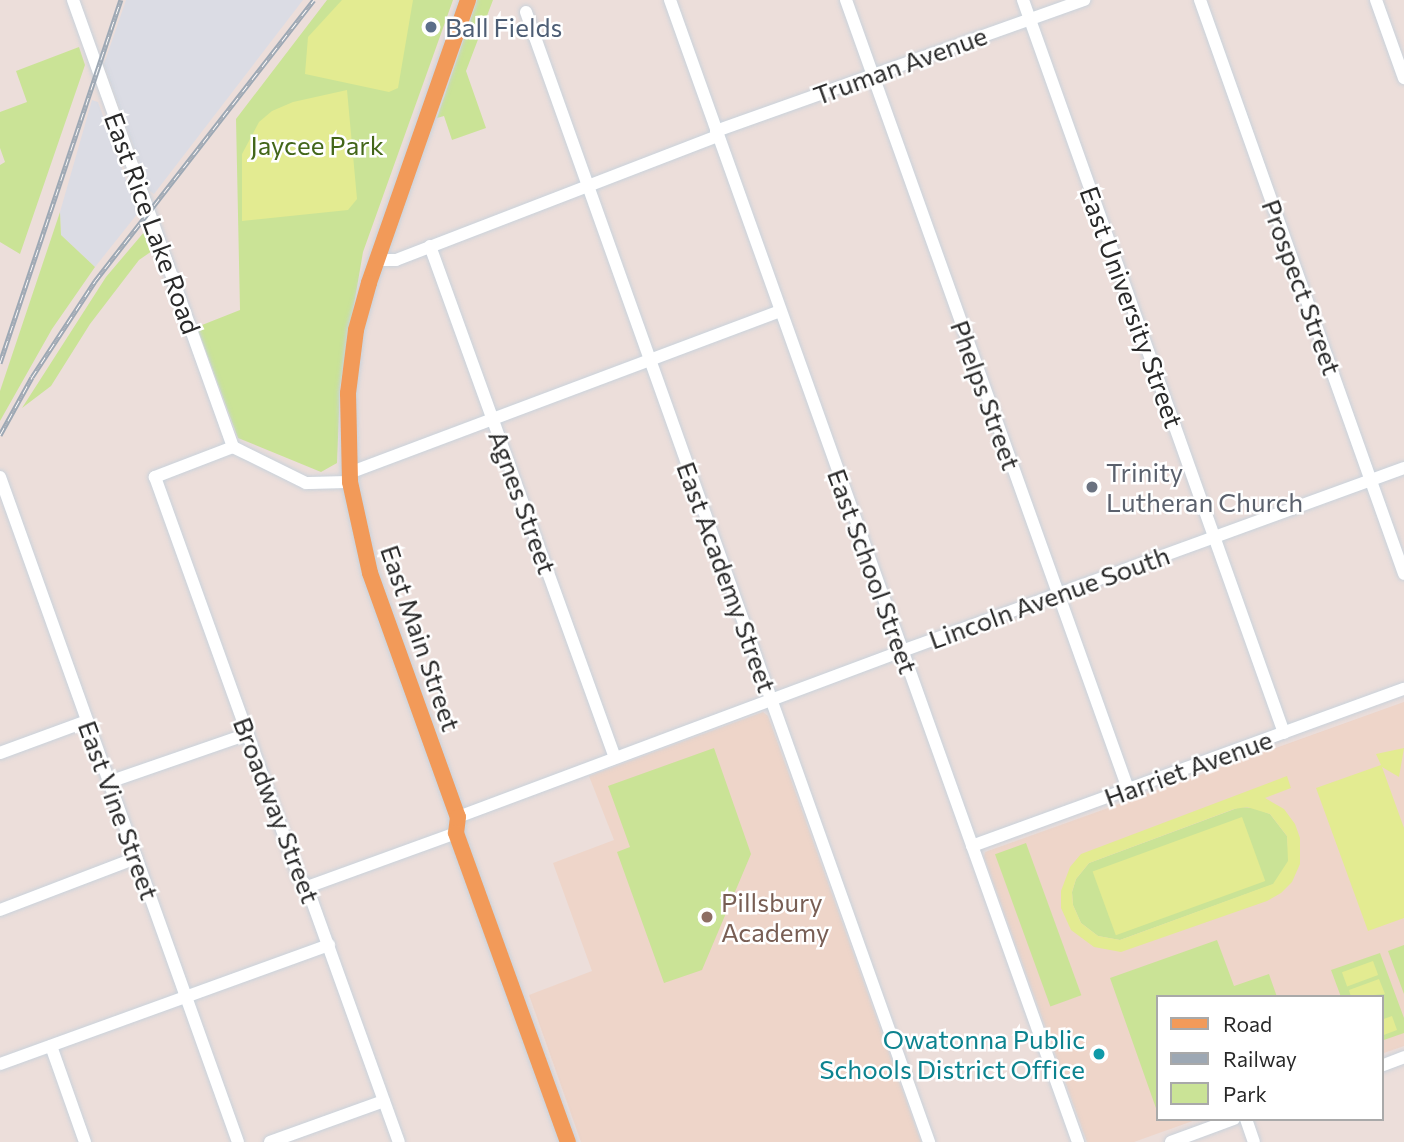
<!DOCTYPE html>
<html>
<head>
<meta charset="utf-8">
<style>
	body { margin:0 }
	#map { position:relative; width:1404px; height:1142px; overflow:hidden; background:#ecdeda; font-family:Commissioner,sans-serif }
	div>[style] { position:absolute }
	.industrial>* { inset:0; background:#dbdce4 }
	.education>* { inset:0; background:#eed5c9 }
	.green>* { inset:0; background:#cae396; transform-origin:0 0 }
	.pitch>* { inset:0; background:#e3eb91; transform-origin:0 0 }
	.roads { filter:drop-shadow(0 0 2px #c9d2db) drop-shadow(0 0 2px #c9d2db) }
	.minor>* { height:12px; margin:-6px; padding:0 6px; transform-origin:6px; border-radius:6px; background:#fff }
	.major>* { height:16px; margin:-8px; padding:0 8px; transform-origin:8px; border-radius:8px; background:#f29a59 }
	.rail>* { height:5px; margin-top:-2.5px; transform-origin:0; background:repeating-linear-gradient(90deg,#fff 0 8px,#9da8b4 0 16px); box-sizing:border-box; border-block:2px solid #9da8b4 }
	.dots>* { width:19px; height:19px; translate:-50% -50%; box-sizing:border-box; border:4px solid #fff; border-radius:50% }
	span { translate:-50% -50%; white-space:nowrap; text-align:center; line-height:1.15; -webkit-text-stroke:5px #fff; paint-order:stroke }
	.service-label { font-size:26px; color:#4e5e75 }
	.left { translate:0 -50%; text-align:left }
	.street-label { font-size:26px; color:#292929 }
	.park-label { font-size:26px; color:#436619 }
	.worship-label { font-size:26px; color:#5b616d }
	.education-label { font-size:26px; color:#785e54 }
	.culture-label { font-size:26px; color:#0d838f }
	.right { translate:-100% -50%; text-align:right }
	.legend { position:absolute; left:1156px; top:995px; width:228px; height:126px; box-sizing:border-box; background:#fff; border:2px solid #a9a9a9; margin:0; padding:9px 12px; list-style:none; font-size:21px; color:#292929 }
	.legend li { display:flex; align-items:center; gap:14px; height:35px }
	.legend b { width:35px; border:2px solid #a9a9a9 }
</style>
</head>
<body>
<div id="map">
	<div class="industrial">
		<div style="clip-path:polygon(126px 0,303px 0,154px 194px,150px 191px,104px 64px)"></div>
		<div style="clip-path:polygon(92px 100px,98px 102px,138px 213px,95px 267px,61px 235px,60px 212px)"></div>
	</div>
	<div class="education">
		<div style="clip-path:polygon(1404px 702px,1404px 1046px,1381px 1054px,1381px 997px,1157px 997px,1157px 1119px,1198px 1119px,1134px 1142px,1087px 1142px,984px 857px,985px 852px)"></div>
		<div style="clip-path:polygon(763px 712px,768px 716px,921px 1142px,581px 1142px,529px 995px,592px 971px,553px 863px,614px 840px,589px 776px)"></div>
	</div>
	<div class="green">
		<div style="clip-path:polygon(327px 0,453px 0,363px 252px,340px 387px,337px 463px,321px 472px,238px 438px,197px 327px,240px 310px,236px 119px)"></div>
		<div style="clip-path:polygon(477px 0,493px 0,466px 71px,486px 128px,452px 140px,444px 116px,437px 118px)"></div>
		<div style="clip-path:polygon(79px 47px,85px 65px,20px 254px,0 242px,0 165px,5px 162px,0 148px,0 112px,27px 102px,16px 71px)"></div>
		<div style="clip-path:polygon(60px 212px,61px 235px,95px 267px,52px 329px,0 421px,0 391px)"></div>
		<div style="clip-path:polygon(145px 231px,152px 251px,139px 260px,90px 324px,51px 386px,22px 408px,106px 277px)"></div>
		<div style="clip-path:polygon(714px 748px,751px 854px,702px 970px,664px 983px,617px 852px,630px 847px,608px 786px)"></div>
		<div style="clip-path:polygon(1240px 807px,1254px 808px,1270px 814px,1287px 836px,1289px 861px,1274px 884px,1120px 940px,1098px 936px,1081px 923px,1073px 905px,1072px 892px,1076px 879px,1089px 863px)"></div>
		<div style="left:1026px;top:843px;width:162px;height:33px;rotate:70deg"></div>
		<div style="clip-path:polygon(1217px 940px,1234px 986px,1269px 974px,1277px 997px,1157px 997px,1157px 1111px,1110px 978px)"></div>
		<div style="clip-path:polygon(1404px 945px,1404px 994px,1388px 951px)"></div>
		<div style="clip-path:polygon(1380px 953px,1404px 1018px,1404px 1033px,1381px 1041px,1381px 997px,1341px 997px,1331px 970px)"></div>
	</div>
	<div class="pitch">
		<div style="clip-path:polygon(342px 0,413px 0,398px 88px,389px 92px,305px 74px,308px 37px)"></div>
		<div style="clip-path:polygon(347px 90px,357px 199px,348px 210px,242px 221px,242px 154px,259px 122px,272px 111px,293px 102px)"></div>
		<div style="clip-path:polygon(1404px 748px,1399px 777px,1382px 767px,1404px 828px,1404px 918px,1368px 931px,1316px 788px,1381px 765px,1376px 754px)"></div>
		<div style="clip-path:polygon(evenodd,1287px 776px,1291px 788px,1265px 798px,1284px 809px,1295px 824px,1300px 838px,1300px 864px,1292px 882px,1281px 893px,1267px 901px,1121px 952px,1094px 947px,1071px 930px,1061px 908px,1061px 891px,1070px 867px,1081px 854px,1287px 776px,1247px 807px,1270px 814px,1287px 836px,1288px 861px,1273px 884px,1120px 940px,1098px 936px,1081px 923px,1073px 905px,1072px 892px,1076px 879px,1089px 863px,1234px 809px,1247px 807px)"></div>
		<div style="left:1242px;top:817px;width:68px;height:159px;rotate:70deg"></div>
		<div style="left:1373px;top:961px;width:15px;height:33px;rotate:70deg"></div>
		<div style="clip-path:polygon(1379px 979px,1385px 994px,1351px 997px,1349px 990px)"></div>
		<div style="clip-path:polygon(1392px 1016px,1397px 1030px,1381px 1036px,1381px 1020px)"></div>
	</div>
	<div class="roads">
		<div class="minor">
			<div style="left:73px;top:0;width:475px;rotate:70.3deg"></div>
			<div style="left:670px;top:0;width:1213px;rotate:70.34deg"></div>
			<div style="left:846px;top:0;width:838px;rotate:70.33deg"></div>
			<div style="left:1023px;top:0;width:778px;rotate:70.4deg"></div>
			<div style="left:1200px;top:0;width:609px;rotate:70.43deg"></div>
			<div style="left:1376px;top:0;width:83px;rotate:70.3deg"></div>
			<div style="left:526px;top:12px;width:1200px;rotate:70.37deg"></div>
			<div style="left:716px;top:131px;width:391px;rotate:-19.6deg"></div>
			<div style="left:430px;top:246px;width:544px;rotate:70.13deg"></div>
			<div style="left:377px;top:260px;width:19px"></div>
			<div style="left:396px;top:260px;width:345px;rotate:-21.1deg"></div>
			<div style="left:233px;top:447px;width:84px;rotate:159deg"></div>
			<div style="left:155px;top:477px;width:425px;rotate:70.2deg"></div>
			<div style="left:299px;top:877px;width:13px;rotate:51deg"></div>
			<div style="left:307px;top:887px;width:271px;rotate:70.2deg"></div>
			<div style="left:233px;top:447px;width:81px;rotate:26.3deg"></div>
			<div style="left:306px;top:483px;width:44px;rotate:-1.3deg"></div>
			<div style="left:349px;top:473px;width:460px;rotate:-20.6deg"></div>
			<div style="left:0;top:477px;width:706px;rotate:70.31deg"></div>
			<div style="left:0;top:753px;width:93px;rotate:-20.2deg"></div>
			<div style="left:109px;top:782px;width:147px;rotate:-19.1deg"></div>
			<div style="left:458px;top:817px;width:474px;rotate:-20.5deg"></div>
			<div style="left:902px;top:651px;width:534px;rotate:-20.03deg"></div>
			<div style="left:972px;top:846px;width:460px;rotate:-20deg"></div>
			<div style="left:307px;top:887px;width:158px;rotate:-19.9deg"></div>
			<div style="left:0;top:910px;width:146px;rotate:-20.9deg"></div>
			<div style="left:51px;top:1046px;width:102px;rotate:70.5deg"></div>
			<div style="left:0;top:1064px;width:350px;rotate:-19.9deg"></div>
			<div style="left:1381px;top:1066px;width:25px;rotate:-21deg"></div>
			<div style="left:1246px;top:1119px;width:24px;rotate:71deg"></div>
			<div style="left:270px;top:1142px;width:121px;rotate:-19.8deg"></div>
			<div style="left:1171px;top:1142px;width:67px;rotate:-20.1deg"></div>
		</div>
		<div class="major">
			<div style="left:468px;top:0;width:300px;rotate:109.3deg"></div>
			<div style="left:369px;top:283px;width:49px;rotate:105.5deg"></div>
			<div style="left:356px;top:330px;width:64px;rotate:97.2deg"></div>
			<div style="left:348px;top:393px;width:89px;rotate:88.7deg"></div>
			<div style="left:350px;top:482px;width:93px;rotate:77.6deg"></div>
			<div style="left:370px;top:573px;width:259px;rotate:70.2deg"></div>
			<div style="left:458px;top:817px;width:16px;rotate:97deg"></div>
			<div style="left:456px;top:833px;width:329px;rotate:70.1deg"></div>
		</div>
	</div>
	<div class="rail">
		<div style="left:0;top:363px;width:383px;rotate:-71.6deg"></div>
		<div style="left:0;top:435px;width:66px;rotate:-61.1deg"></div>
		<div style="left:32px;top:377px;width:115px;rotate:-56.7deg"></div>
		<div style="left:95px;top:281px;width:356px;rotate:-52.1deg"></div>
	</div>
	<div class="dots">
		<div style="left:431px;top:27px;background:#5c6f8a"></div>
		<div style="left:1092px;top:487px;background:#6b7280"></div>
		<div style="left:707px;top:917px;background:#8d6e63"></div>
		<div style="left:1099px;top:1054px;background:#0f9aa8"></div>
	</div>
	<div class="service-label">
		<span class="left" style="left:445px;top:27px">Ball Fields</span>
	</div>
	<div class="street-label">
		<span style="left:900px;top:65px;rotate:-20deg">Truman Avenue</span>
		<span style="left:153px;top:223px;rotate:70deg">East Rice Lake Road</span>
		<span style="left:1302px;top:287px;rotate:70deg">Prospect Street</span>
		<span style="left:1132px;top:307px;rotate:70deg">East University Street</span>
		<span style="left:986px;top:395px;rotate:70deg">Phelps Street</span>
		<span style="left:523px;top:502px;rotate:70deg">Agnes Street</span>
		<span style="left:873px;top:571px;rotate:70deg">East School Street</span>
		<span style="left:727px;top:577px;rotate:70deg">East Academy Street</span>
		<span style="left:1049px;top:597px;rotate:-20deg">Lincoln Avenue South</span>
		<span style="left:421px;top:638px;rotate:71deg">East Main Street</span>
		<span style="left:1188px;top:768px;rotate:-20deg">Harriet Avenue</span>
		<span style="left:119px;top:810px;rotate:70deg">East Vine Street</span>
		<span style="left:277px;top:810px;rotate:69deg">Broadway Street</span>
	</div>
	<div class="park-label">
		<span style="left:317px;top:145px">Jaycee Park</span>
	</div>
	<div class="worship-label">
		<span class="left" style="left:1106px;top:487px">Trinity<br>Lutheran Church</span>
	</div>
	<div class="education-label">
		<span class="left" style="left:721px;top:917px">Pillsbury<br>Academy</span>
	</div>
	<div class="culture-label">
		<span class="right" style="left:1085px;top:1054px">Owatonna Public<br>Schools District Office</span>
	</div>
	<ul class="legend">
	<li><b style="height:9px;background:#f29a59"></b>Road</li>
	<li><b style="height:9px;background:#9da8b4"></b>Railway</li>
	<li><b style="height:19px;background:#cae396"></b>Park</li>
	</ul>
</div>
</body>
</html>
